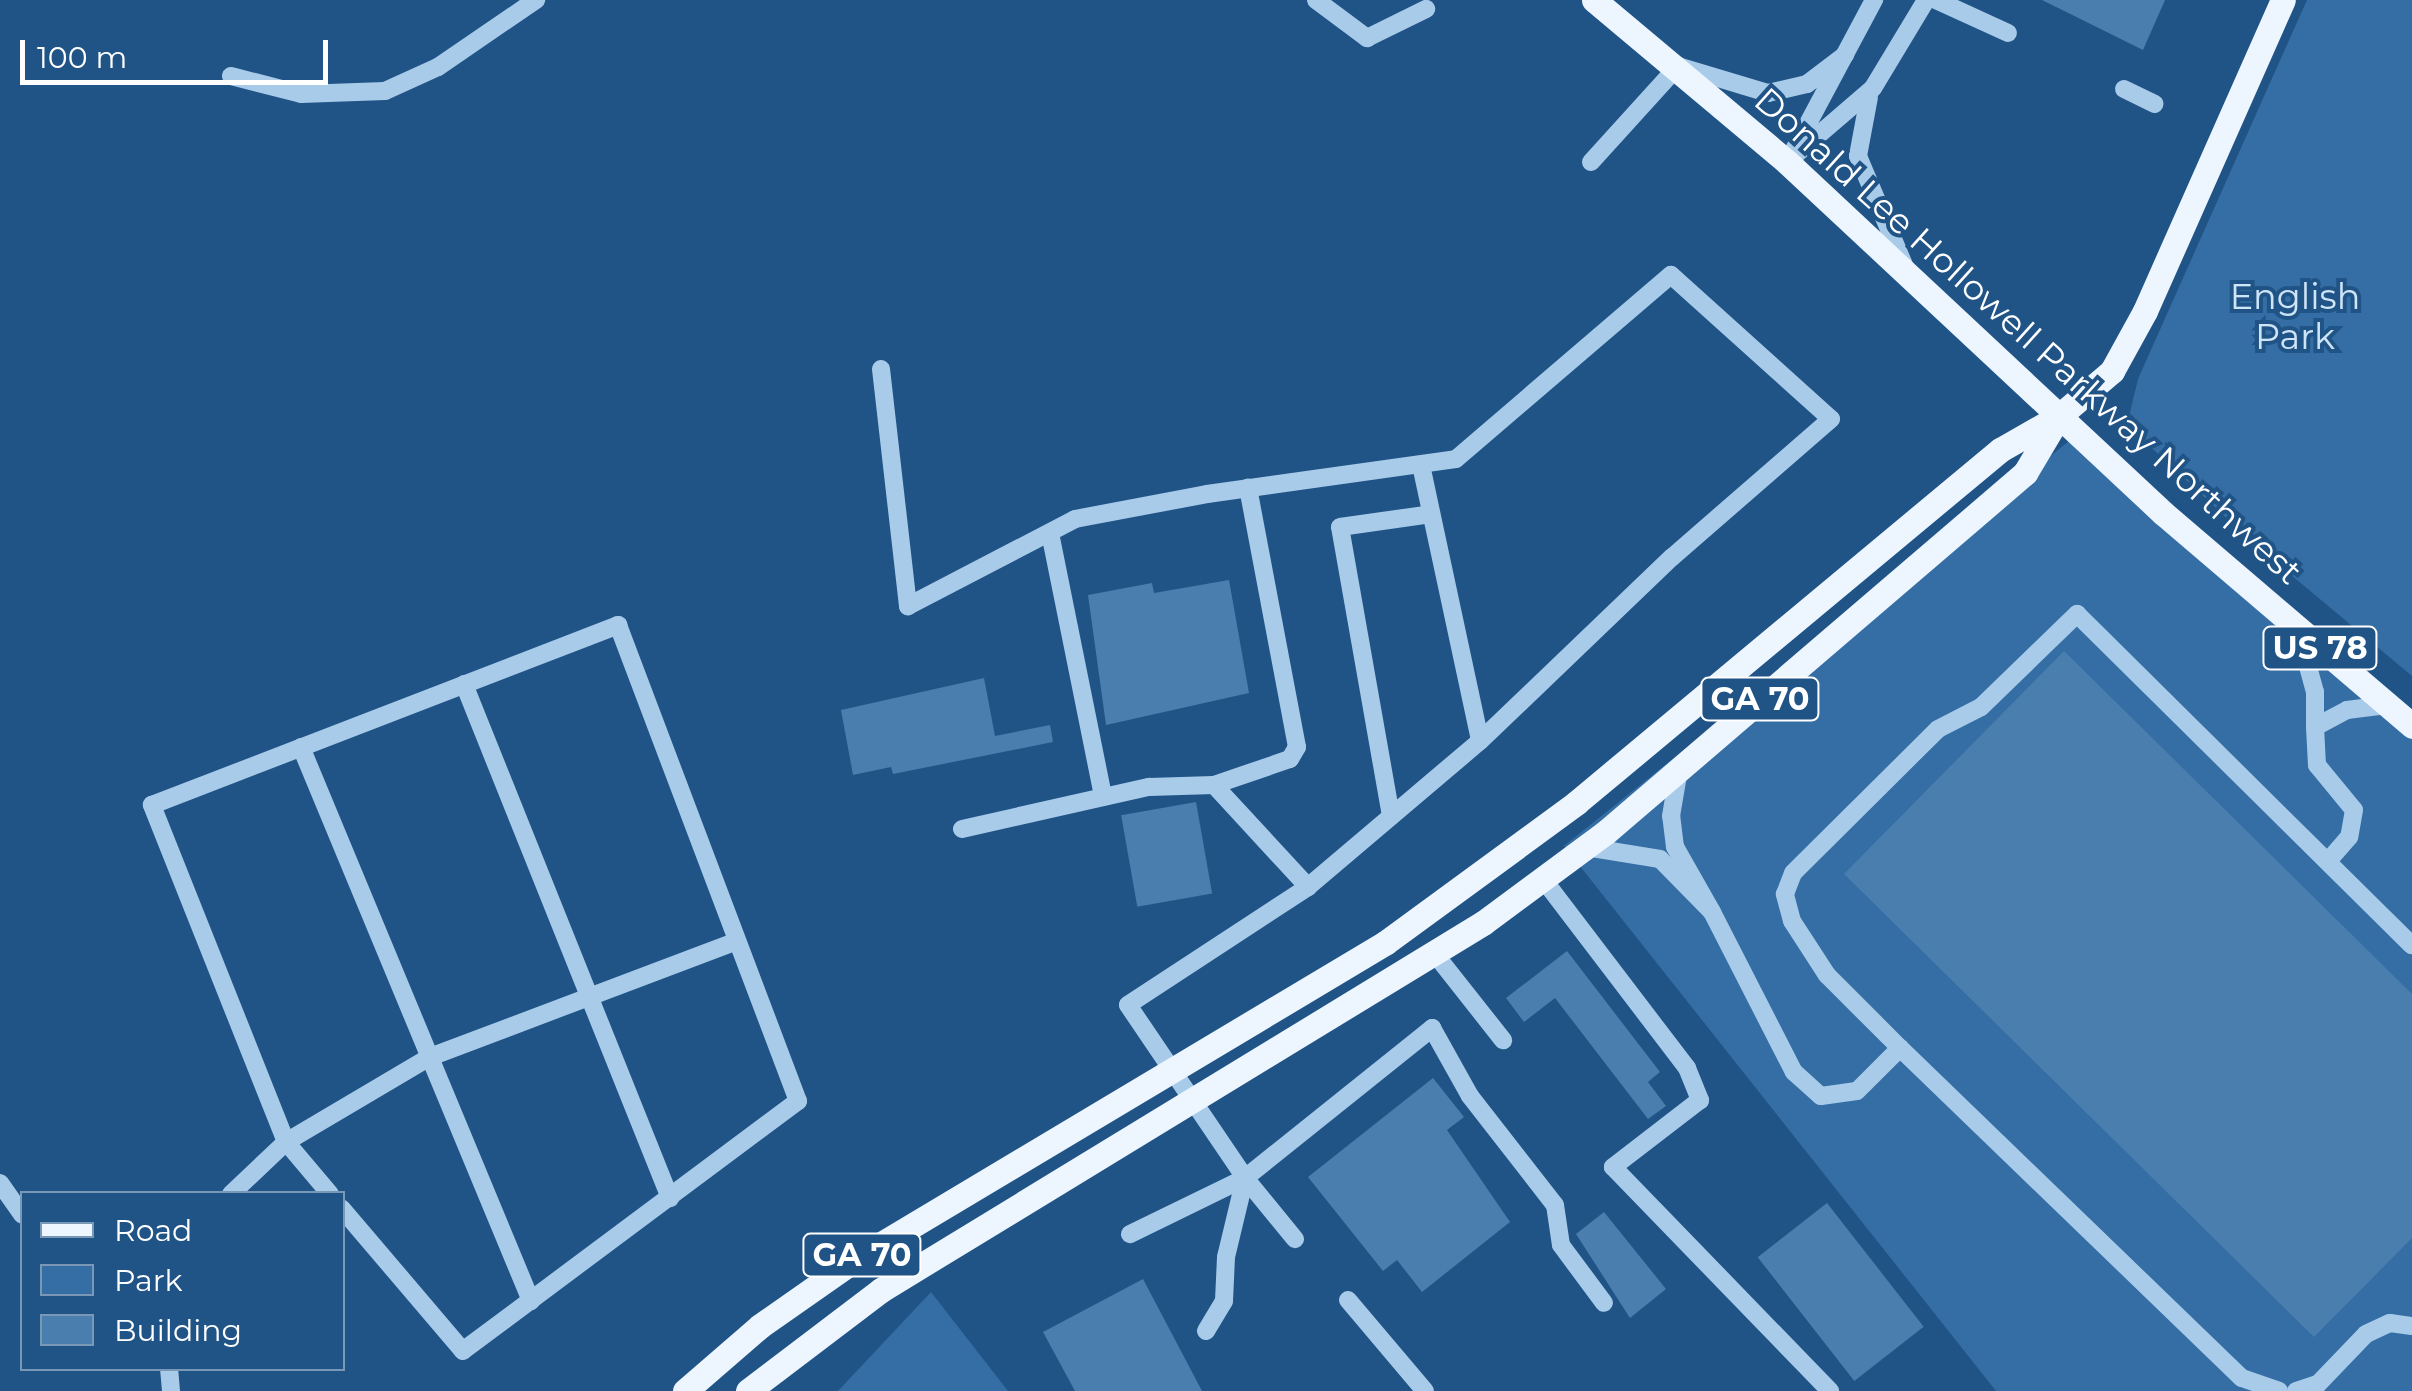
<!DOCTYPE html>
<html>
<head>
<meta charset="utf-8">
<style>
	body { margin:0 }
	#map { position:relative; width:2412px; height:1391px; overflow:hidden; background:#205486; font-family:Montserrat,sans-serif }
	div>[style] { position:absolute }
	.green>* { inset:0; background:#346ea4 }
	.building>* { inset:0; background:#497eaf; transform-origin:0 0 }
	.minor>* { height:18px; margin:-9px; padding:0 9px; transform-origin:9px; border-radius:9px; background:#a9cbea }
	.major>* { height:25px; margin:-12.5px; padding:0 12.5px; transform-origin:12.5px; border-radius:12.5px; background:#edf5fe }
	span { translate:-50% -50%; white-space:nowrap; text-align:center; line-height:1.15; -webkit-text-stroke:8px #205486; paint-order:stroke }
	.shield-label span { padding:2px 8px; background:#205486; border:2px solid; border-radius:8px; -webkit-text-stroke-width:0 }
	.shield-label { font-size:32px; color:#fff; font-weight:700 }
	.park-label { font-size:35px; color:#cee4f7 }
	.street-label { font-size:35px; color:#fff }
	.legend { position:absolute; left:20px; top:1191px; width:325px; height:180px; box-sizing:border-box; background:#205486; border:2px solid #7998b6; margin:0; padding:12px 18px; list-style:none; font-size:30px; color:#fff }
	.legend li { display:flex; align-items:center; gap:20px; height:50px }
	.legend b { width:50px; border:2px solid #7998b6 }
	.scale { position:absolute; left:20px; top:40px; width:308px; height:45px; box-sizing:border-box; border:5px solid #fff; border-top:0; padding-left:12px; font-size:30px; line-height:35px; white-space:nowrap; color:#fff; -webkit-text-stroke:8px #205486; paint-order:stroke }
</style>
</head>
<body>
<div id="map">
	<div class="green">
		<div style="clip-path:polygon(2307px 0,2412px 0,2412px 676px,2260px 549px,2127px 425px,2138px 379px)"></div>
		<div style="clip-path:polygon(2079px 433px,2412px 712px,2412px 1391px,1996px 1391px,1564px 846px)"></div>
		<div style="clip-path:polygon(931px 1292px,1008px 1391px,838px 1391px)"></div>
	</div>
	<div class="building">
		<div style="clip-path:polygon(2042px 0,2165px 0,2143px 50px)"></div>
		<div style="clip-path:polygon(1229px 580px,1249px 693px,1106px 725px,1088px 595px,1152px 583px,1154px 593px)"></div>
		<div style="clip-path:polygon(2064px 651px,2412px 994px,2412px 1238px,2314px 1337px,1844px 874px)"></div>
		<div style="clip-path:polygon(984px 678px,995px 736px,1050px 725px,1053px 742px,893px 774px,891px 767px,853px 775px,841px 710px)"></div>
		<div style="left:1196px;top:802px;width:93px;height:76px;rotate:80deg"></div>
		<div style="clip-path:polygon(1567px 951px,1660px 1072px,1648px 1082px,1666px 1106px,1648px 1119px,1555px 998px,1524px 1022px,1506px 998px)"></div>
		<div style="clip-path:polygon(1433px 1078px,1464px 1117px,1447px 1130px,1510px 1222px,1422px 1292px,1397px 1260px,1383px 1271px,1308px 1177px)"></div>
		<div style="left:1827px;top:1203px;width:157px;height:88px;rotate:52deg"></div>
		<div style="clip-path:polygon(1604px 1212px,1666px 1289px,1630px 1318px,1576px 1234px)"></div>
		<div style="clip-path:polygon(1143px 1279px,1202px 1391px,1075px 1391px,1043px 1332px)"></div>
	</div>
	<div class="minor">
		<div style="left:1316px;top:0;width:64px;rotate:36.7deg"></div>
		<div style="left:1367px;top:38px;width:66px;rotate:-26.2deg"></div>
		<div style="left:1936px;top:0;width:79px;rotate:24.6deg"></div>
		<div style="left:231px;top:76px;width:72px;rotate:14.4deg"></div>
		<div style="left:301px;top:94px;width:84px;rotate:-2deg"></div>
		<div style="left:385px;top:91px;width:58px;rotate:-24.4deg"></div>
		<div style="left:438px;top:67px;width:119px;rotate:-34.4deg"></div>
		<div style="left:2124px;top:89px;width:34px;rotate:26deg"></div>
		<div style="left:1869px;top:97px;width:60px;rotate:100.6deg"></div>
		<div style="left:1858px;top:156px;width:118px;rotate:67.1deg"></div>
		<div style="left:1788px;top:161px;width:183px;rotate:-61.9deg"></div>
		<div style="left:1591px;top:162px;width:130px;rotate:-47.8deg"></div>
		<div style="left:1678px;top:66px;width:94px;rotate:16.7deg"></div>
		<div style="left:1768px;top:93px;width:40px;rotate:-13deg"></div>
		<div style="left:1807px;top:84px;width:48px;rotate:-37.3deg"></div>
		<div style="left:1787px;top:162px;width:113px;rotate:-40.7deg"></div>
		<div style="left:1873px;top:88px;width:103px;rotate:-58.9deg"></div>
		<div style="left:881px;top:369px;width:239px;rotate:83.5deg"></div>
		<div style="left:908px;top:606px;width:188px;rotate:-27.5deg"></div>
		<div style="left:1075px;top:519px;width:134px;rotate:-10.7deg"></div>
		<div style="left:1207px;top:494px;width:251px;rotate:-8deg"></div>
		<div style="left:1456px;top:459px;width:283px;rotate:-40.6deg"></div>
		<div style="left:1671px;top:275px;width:215px;rotate:42deg"></div>
		<div style="left:1831px;top:419px;width:211px;rotate:139deg"></div>
		<div style="left:1672px;top:557px;width:266px;rotate:136.2deg"></div>
		<div style="left:1480px;top:741px;width:226px;rotate:139.7deg"></div>
		<div style="left:1308px;top:887px;width:215px;rotate:146.8deg"></div>
		<div style="left:1128px;top:1005px;width:209px;rotate:55.9deg"></div>
		<div style="left:1245px;top:1178px;width:128px;rotate:154deg"></div>
		<div style="left:1421px;top:465px;width:282px;rotate:77.9deg"></div>
		<div style="left:1050px;top:533px;width:269px;rotate:78.6deg"></div>
		<div style="left:2298px;top:630px;width:64px;rotate:74.7deg"></div>
		<div style="left:2315px;top:692px;width:35px;rotate:90deg"></div>
		<div style="left:2315px;top:727px;width:36px;rotate:-28deg"></div>
		<div style="left:2347px;top:710px;width:40px;rotate:-7.1deg"></div>
		<div style="left:464px;top:684px;width:554px;rotate:68.16deg"></div>
		<div style="left:2315px;top:727px;width:38px;rotate:87deg"></div>
		<div style="left:2317px;top:765px;width:58px;rotate:50.6deg"></div>
		<div style="left:2354px;top:810px;width:27px;rotate:100deg"></div>
		<div style="left:2349px;top:837px;width:32px;rotate:131deg"></div>
		<div style="left:301px;top:747px;width:600px;rotate:67.45deg"></div>
		<div style="left:1214px;top:785px;width:80px;rotate:-18.9deg"></div>
		<div style="left:1290px;top:759px;width:14px;rotate:-60deg"></div>
		<div style="left:1297px;top:747px;width:264px;rotate:-100.7deg"></div>
		<div style="left:1391px;top:816px;width:293px;rotate:-100deg"></div>
		<div style="left:1340px;top:527px;width:92px;rotate:-8.1deg"></div>
		<div style="left:962px;top:829px;width:192px;rotate:-12.7deg"></div>
		<div style="left:1149px;top:787px;width:65px;rotate:-1.8deg"></div>
		<div style="left:1214px;top:785px;width:139px;rotate:47.3deg"></div>
		<div style="left:1586px;top:847px;width:75px;rotate:9.2deg"></div>
		<div style="left:1660px;top:859px;width:74px;rotate:45.5deg"></div>
		<div style="left:1712px;top:912px;width:75px;rotate:-119.6deg"></div>
		<div style="left:1675px;top:847px;width:31px;rotate:-97deg"></div>
		<div style="left:1671px;top:816px;width:48px;rotate:-80.3deg"></div>
		<div style="left:1543px;top:879px;width:238px;rotate:52.7deg"></div>
		<div style="left:1687px;top:1068px;width:35px;rotate:68deg"></div>
		<div style="left:1700px;top:1100px;width:110px;rotate:142.4deg"></div>
		<div style="left:1613px;top:1167px;width:312px;rotate:45.9deg"></div>
		<div style="left:1712px;top:912px;width:180px;rotate:62.9deg"></div>
		<div style="left:1794px;top:1072px;width:36px;rotate:42deg"></div>
		<div style="left:1821px;top:1096px;width:36px;rotate:-8deg"></div>
		<div style="left:1857px;top:1091px;width:61px;rotate:-45deg"></div>
		<div style="left:1900px;top:1048px;width:103px;rotate:-135deg"></div>
		<div style="left:1827px;top:975px;width:64px;rotate:-122.9deg"></div>
		<div style="left:1792px;top:921px;width:28px;rotate:-105deg"></div>
		<div style="left:1785px;top:894px;width:22px;rotate:-69deg"></div>
		<div style="left:1793px;top:873px;width:204px;rotate:-44.8deg"></div>
		<div style="left:1938px;top:729px;width:48px;rotate:-27.1deg"></div>
		<div style="left:1981px;top:707px;width:134px;rotate:-44.1deg"></div>
		<div style="left:2077px;top:614px;width:471px;rotate:44.7deg"></div>
		<div style="left:1435px;top:954px;width:110px;rotate:51.7deg"></div>
		<div style="left:1900px;top:1048px;width:475px;rotate:44deg"></div>
		<div style="left:2242px;top:1378px;width:39px;rotate:19deg"></div>
		<div style="left:1245px;top:1178px;width:79px;rotate:50.7deg"></div>
		<div style="left:0;top:1183px;width:39px;rotate:55deg"></div>
		<div style="left:231px;top:1194px;width:76px;rotate:-43.4deg"></div>
		<div style="left:286px;top:1142px;width:167px;rotate:-30.6deg"></div>
		<div style="left:430px;top:1057px;width:328px;rotate:-20.7deg"></div>
		<div style="left:330px;top:1194px;width:68px;rotate:-130.2deg"></div>
		<div style="left:286px;top:1142px;width:363px;rotate:-111.7deg"></div>
		<div style="left:152px;top:805px;width:500px;rotate:-21.1deg"></div>
		<div style="left:618px;top:625px;width:509px;rotate:69.29deg"></div>
		<div style="left:798px;top:1101px;width:418px;rotate:143.3deg"></div>
		<div style="left:463px;top:1351px;width:187px;rotate:-130.4deg"></div>
		<div style="left:1348px;top:1300px;width:119px;rotate:49.8deg"></div>
		<div style="left:1206px;top:1331px;width:35px;rotate:-59deg"></div>
		<div style="left:1224px;top:1301px;width:44px;rotate:-87.4deg"></div>
		<div style="left:1226px;top:1257px;width:81px;rotate:-76.5deg"></div>
		<div style="left:1245px;top:1178px;width:240px;rotate:-38.7deg"></div>
		<div style="left:1432px;top:1028px;width:78px;rotate:60.8deg"></div>
		<div style="left:1470px;top:1096px;width:138px;rotate:52.1deg"></div>
		<div style="left:1555px;top:1205px;width:40px;rotate:81.5deg"></div>
		<div style="left:1561px;top:1245px;width:72px;rotate:53.4deg"></div>
		<div style="left:169px;top:1368px;width:23px;rotate:85deg"></div>
		<div style="left:2296px;top:1391px;width:23px;rotate:-18deg"></div>
		<div style="left:2318px;top:1384px;width:69px;rotate:-46.2deg"></div>
		<div style="left:2366px;top:1334px;width:26px;rotate:-25deg"></div>
		<div style="left:2390px;top:1323px;width:22px;rotate:8deg"></div>
	</div>
	<div class="major">
		<div style="left:1594px;top:0;width:252px;rotate:40deg"></div>
		<div style="left:1787px;top:162px;width:514px;rotate:43.03deg"></div>
		<div style="left:2163px;top:513px;width:328px;rotate:40.5deg"></div>
		<div style="left:685px;top:1391px;width:99px;rotate:-40.9deg"></div>
		<div style="left:760px;top:1326px;width:113px;rotate:-35deg"></div>
		<div style="left:853px;top:1261px;width:620px;rotate:-30.87deg"></div>
		<div style="left:1385px;top:943px;width:237px;rotate:-36.2deg"></div>
		<div style="left:1576px;top:803px;width:552px;rotate:-39.78deg"></div>
		<div style="left:2000px;top:450px;width:67px;rotate:-29.6deg"></div>
		<div style="left:2058px;top:417px;width:71px;rotate:-40.4deg"></div>
		<div style="left:2112px;top:371px;width:68px;rotate:-61.2deg"></div>
		<div style="left:2145px;top:311px;width:340px;rotate:-66.1deg"></div>
		<div style="left:748px;top:1391px;width:167px;rotate:-37.2deg"></div>
		<div style="left:881px;top:1290px;width:705px;rotate:-31.37deg"></div>
		<div style="left:1483px;top:923px;width:153px;rotate:-36.5deg"></div>
		<div style="left:1606px;top:832px;width:552px;rotate:-40.59deg"></div>
		<div style="left:2025px;top:473px;width:61px;rotate:-59.2deg"></div>
	</div>
	<div class="shield-label">
		<span style="left:2320px;top:648px">US 78</span>
		<span style="left:1760px;top:699px">GA 70</span>
		<span style="left:862px;top:1255px">GA 70</span>
	</div>
	<div class="park-label">
		<span style="left:2295px;top:317px">English<br>Park</span>
	</div>
	<div class="street-label">
		<span style="left:2028px;top:336px;rotate:42deg">Donald Lee Hollowell Parkway Northwest</span>
	</div>
	<ul class="legend">
	<li><b style="height:12px;background:#edf5fe"></b>Road</li>
	<li><b style="height:28px;background:#346ea4"></b>Park</li>
	<li><b style="height:28px;background:#497eaf"></b>Building</li>
	</ul>
	<div class="scale">100 m</div>
</div>
</body>
</html>
